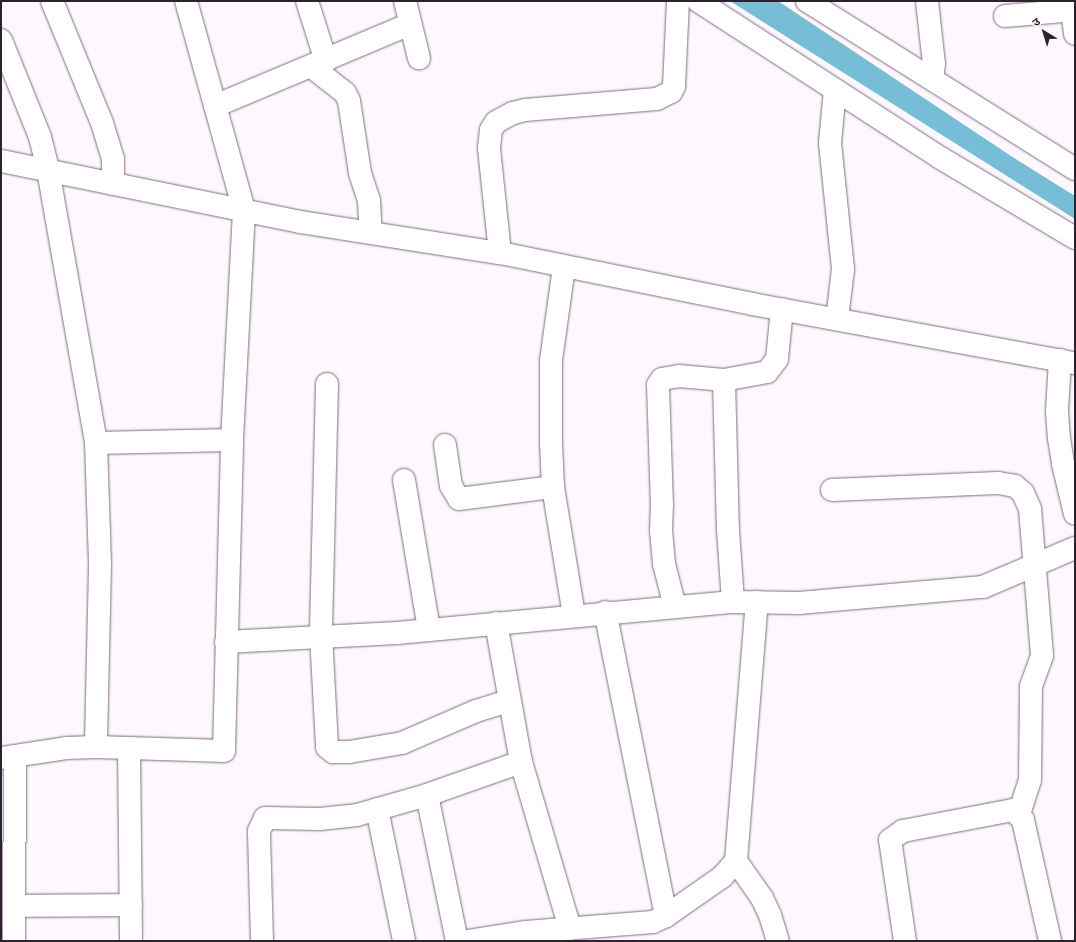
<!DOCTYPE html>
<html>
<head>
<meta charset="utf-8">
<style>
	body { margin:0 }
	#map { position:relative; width:1076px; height:942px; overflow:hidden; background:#fdf8fd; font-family:Georgia,"Noto Sans Devanagari",serif }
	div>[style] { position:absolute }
	.water>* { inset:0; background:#76bed5 }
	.roads { filter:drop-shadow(0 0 1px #816983) drop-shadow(0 0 1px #816983) }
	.minor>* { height:22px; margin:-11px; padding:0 11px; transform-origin:11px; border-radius:11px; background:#fff }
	span { translate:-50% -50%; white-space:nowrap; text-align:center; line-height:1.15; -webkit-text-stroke:4px #fff; paint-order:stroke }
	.frame { position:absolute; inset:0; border:2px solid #2d232e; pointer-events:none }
	.north { position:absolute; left:1024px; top:12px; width:40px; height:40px; -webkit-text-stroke:3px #fff; paint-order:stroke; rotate:322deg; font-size:11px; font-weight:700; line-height:16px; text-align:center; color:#2d232e }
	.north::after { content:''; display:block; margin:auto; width:14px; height:18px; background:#2d232e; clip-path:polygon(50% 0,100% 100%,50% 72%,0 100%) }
</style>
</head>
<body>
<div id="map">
	<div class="water">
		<div style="clip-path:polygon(730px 1px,778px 1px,1011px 156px,1075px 196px,1075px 219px)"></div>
	</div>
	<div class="roads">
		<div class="minor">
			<div style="left:52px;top:1px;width:132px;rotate:67.7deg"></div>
			<div style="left:102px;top:123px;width:38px;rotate:73deg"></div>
			<div style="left:113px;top:159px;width:25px;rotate:90deg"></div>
			<div style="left:307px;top:1px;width:63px;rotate:72.4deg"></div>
			<div style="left:405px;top:1px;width:59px;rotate:76.2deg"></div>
			<div style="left:698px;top:1px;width:287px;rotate:32.9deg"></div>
			<div style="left:939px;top:157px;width:158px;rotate:30.8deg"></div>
			<div style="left:807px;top:1px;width:316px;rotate:32.1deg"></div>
			<div style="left:927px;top:1px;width:63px;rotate:83.7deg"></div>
			<div style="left:934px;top:64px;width:15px;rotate:98deg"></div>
			<div style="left:1071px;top:1px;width:33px;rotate:83deg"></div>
			<div style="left:1005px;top:16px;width:70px;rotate:-4.9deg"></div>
			<div style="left:1px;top:40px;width:105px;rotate:68.1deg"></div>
			<div style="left:40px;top:137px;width:34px;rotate:76deg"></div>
			<div style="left:48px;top:170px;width:277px;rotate:80deg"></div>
			<div style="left:96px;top:443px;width:123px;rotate:88.1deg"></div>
			<div style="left:100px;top:566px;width:181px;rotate:91.3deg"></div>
			<div style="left:312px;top:67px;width:42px;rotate:38.2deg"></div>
			<div style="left:345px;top:93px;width:9px;rotate:63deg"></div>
			<div style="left:349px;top:101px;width:73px;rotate:81.3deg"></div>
			<div style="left:360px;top:173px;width:28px;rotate:72deg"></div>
			<div style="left:369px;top:200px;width:33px;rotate:87deg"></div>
			<div style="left:835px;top:90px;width:53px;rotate:95.4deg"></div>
			<div style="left:830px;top:143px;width:127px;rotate:84.1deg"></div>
			<div style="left:843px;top:269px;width:50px;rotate:96.8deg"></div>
			<div style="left:215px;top:106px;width:212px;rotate:-22.8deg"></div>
			<div style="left:1px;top:161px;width:306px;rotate:11.5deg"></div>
			<div style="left:301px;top:222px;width:201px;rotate:8.9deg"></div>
			<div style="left:500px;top:253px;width:257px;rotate:11.4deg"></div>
			<div style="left:752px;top:304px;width:328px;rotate:10.4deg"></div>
			<div style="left:500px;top:253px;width:106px;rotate:-96deg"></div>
			<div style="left:489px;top:148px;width:18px;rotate:-84deg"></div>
			<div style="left:491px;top:130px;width:9px;rotate:-58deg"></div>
			<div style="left:496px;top:122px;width:19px;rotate:-28deg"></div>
			<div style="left:513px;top:113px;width:12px;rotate:-14deg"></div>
			<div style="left:525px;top:110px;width:132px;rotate:-4.8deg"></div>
			<div style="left:657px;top:99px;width:16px;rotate:-27deg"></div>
			<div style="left:671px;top:92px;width:7px;rotate:-63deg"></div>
			<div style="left:674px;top:86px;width:85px;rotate:-87.3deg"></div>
			<div style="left:564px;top:267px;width:95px;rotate:97.9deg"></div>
			<div style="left:551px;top:361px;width:81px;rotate:90deg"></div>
			<div style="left:551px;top:442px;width:45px;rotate:87.5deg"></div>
			<div style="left:553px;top:487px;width:130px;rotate:80.7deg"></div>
			<div style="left:1060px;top:360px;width:51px;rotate:93.4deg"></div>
			<div style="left:1057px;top:411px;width:27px;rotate:86deg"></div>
			<div style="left:1059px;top:438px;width:26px;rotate:81deg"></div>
			<div style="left:1063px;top:464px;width:51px;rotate:76.5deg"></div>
			<div style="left:724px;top:380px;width:150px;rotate:88.5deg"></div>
			<div style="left:728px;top:530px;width:72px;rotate:86deg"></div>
			<div style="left:327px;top:384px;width:251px;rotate:91.4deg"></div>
			<div style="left:321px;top:635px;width:112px;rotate:86.9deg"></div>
			<div style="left:327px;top:747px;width:8px;rotate:40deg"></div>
			<div style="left:333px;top:752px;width:16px"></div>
			<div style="left:349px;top:752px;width:54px;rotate:-9.6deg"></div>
			<div style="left:402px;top:743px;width:81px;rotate:-23.4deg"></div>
			<div style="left:476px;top:711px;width:34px;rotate:-17deg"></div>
			<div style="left:96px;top:443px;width:136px;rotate:-1.3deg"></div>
			<div style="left:445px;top:445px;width:41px;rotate:81.7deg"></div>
			<div style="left:451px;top:486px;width:15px;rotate:58deg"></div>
			<div style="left:459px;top:499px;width:95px;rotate:-7.3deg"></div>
			<div style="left:404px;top:480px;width:152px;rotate:80.5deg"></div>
			<div style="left:832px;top:490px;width:166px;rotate:-2.4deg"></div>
			<div style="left:998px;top:483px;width:17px;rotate:10deg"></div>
			<div style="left:1015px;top:486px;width:11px;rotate:41deg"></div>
			<div style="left:1023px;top:493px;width:17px;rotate:66deg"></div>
			<div style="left:1030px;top:509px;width:147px;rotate:85.3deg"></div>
			<div style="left:1042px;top:656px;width:33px;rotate:110deg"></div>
			<div style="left:1031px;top:687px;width:93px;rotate:90.6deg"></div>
			<div style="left:1030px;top:780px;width:36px;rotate:108deg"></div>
			<div style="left:675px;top:607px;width:44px;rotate:-104.3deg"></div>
			<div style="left:664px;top:564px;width:33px;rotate:-95deg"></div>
			<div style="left:661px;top:531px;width:25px;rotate:-88deg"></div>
			<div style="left:662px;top:506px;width:121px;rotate:-91.9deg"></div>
			<div style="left:658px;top:385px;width:7px;rotate:-56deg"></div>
			<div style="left:662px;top:379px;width:17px;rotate:-10deg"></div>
			<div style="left:679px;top:376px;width:45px;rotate:5.1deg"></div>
			<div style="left:724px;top:380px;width:44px;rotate:-10.5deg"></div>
			<div style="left:767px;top:372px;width:16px;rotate:-52deg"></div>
			<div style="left:777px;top:359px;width:50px;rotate:-84.3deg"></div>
			<div style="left:496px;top:623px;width:141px;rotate:79.8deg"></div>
			<div style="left:521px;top:762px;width:174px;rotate:73.6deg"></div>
			<div style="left:226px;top:642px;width:171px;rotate:-3deg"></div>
			<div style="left:397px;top:633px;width:337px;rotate:-5.3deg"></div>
			<div style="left:733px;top:602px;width:66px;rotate:0.9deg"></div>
			<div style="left:799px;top:603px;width:185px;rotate:-5deg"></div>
			<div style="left:983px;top:587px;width:100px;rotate:-23deg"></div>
			<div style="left:129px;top:748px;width:193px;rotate:89.4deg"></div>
			<div style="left:1px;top:758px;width:66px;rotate:-8.7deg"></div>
			<div style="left:66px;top:748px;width:30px;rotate:-2deg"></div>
			<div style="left:96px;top:747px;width:128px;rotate:1.8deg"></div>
			<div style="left:224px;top:751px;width:311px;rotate:-88.5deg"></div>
			<div style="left:232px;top:440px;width:230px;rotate:-87deg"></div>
			<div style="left:244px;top:210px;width:217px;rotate:-105.5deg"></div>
			<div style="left:427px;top:795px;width:149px;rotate:78.4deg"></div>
			<div style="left:377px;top:809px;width:135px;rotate:78.4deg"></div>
			<div style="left:736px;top:861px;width:45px;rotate:54.9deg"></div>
			<div style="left:762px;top:898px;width:19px;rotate:65deg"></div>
			<div style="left:770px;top:915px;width:27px;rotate:73deg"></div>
			<div style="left:14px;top:906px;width:117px;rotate:-0.5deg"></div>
			<div style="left:666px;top:916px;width:68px;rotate:-34.9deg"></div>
			<div style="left:722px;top:877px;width:21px;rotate:-49deg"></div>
			<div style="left:736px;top:861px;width:260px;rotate:-85.4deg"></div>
			<div style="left:14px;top:941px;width:185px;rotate:-89.7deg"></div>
			<div style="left:262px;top:941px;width:110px;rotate:-91.6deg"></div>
			<div style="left:259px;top:831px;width:14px;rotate:-65deg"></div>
			<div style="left:265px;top:818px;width:55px;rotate:1deg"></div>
			<div style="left:320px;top:819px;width:37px;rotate:-6deg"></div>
			<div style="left:357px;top:815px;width:73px;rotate:-15.9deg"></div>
			<div style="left:427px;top:795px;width:100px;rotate:-19.3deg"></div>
			<div style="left:467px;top:941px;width:60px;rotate:-8.7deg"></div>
			<div style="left:526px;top:932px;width:127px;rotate:-4.5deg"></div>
			<div style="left:653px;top:922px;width:14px;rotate:-25deg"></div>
			<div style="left:666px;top:916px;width:310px;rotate:-101.3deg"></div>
			<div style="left:905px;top:941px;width:102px;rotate:-98.4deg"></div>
			<div style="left:890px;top:840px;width:16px;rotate:-35deg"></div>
			<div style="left:903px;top:831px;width:112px;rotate:-10.8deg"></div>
			<div style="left:1013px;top:810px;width:14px;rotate:45deg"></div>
			<div style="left:1023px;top:820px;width:124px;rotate:77.4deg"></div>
		</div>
	</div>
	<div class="frame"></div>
	<div class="north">उ</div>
</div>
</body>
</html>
